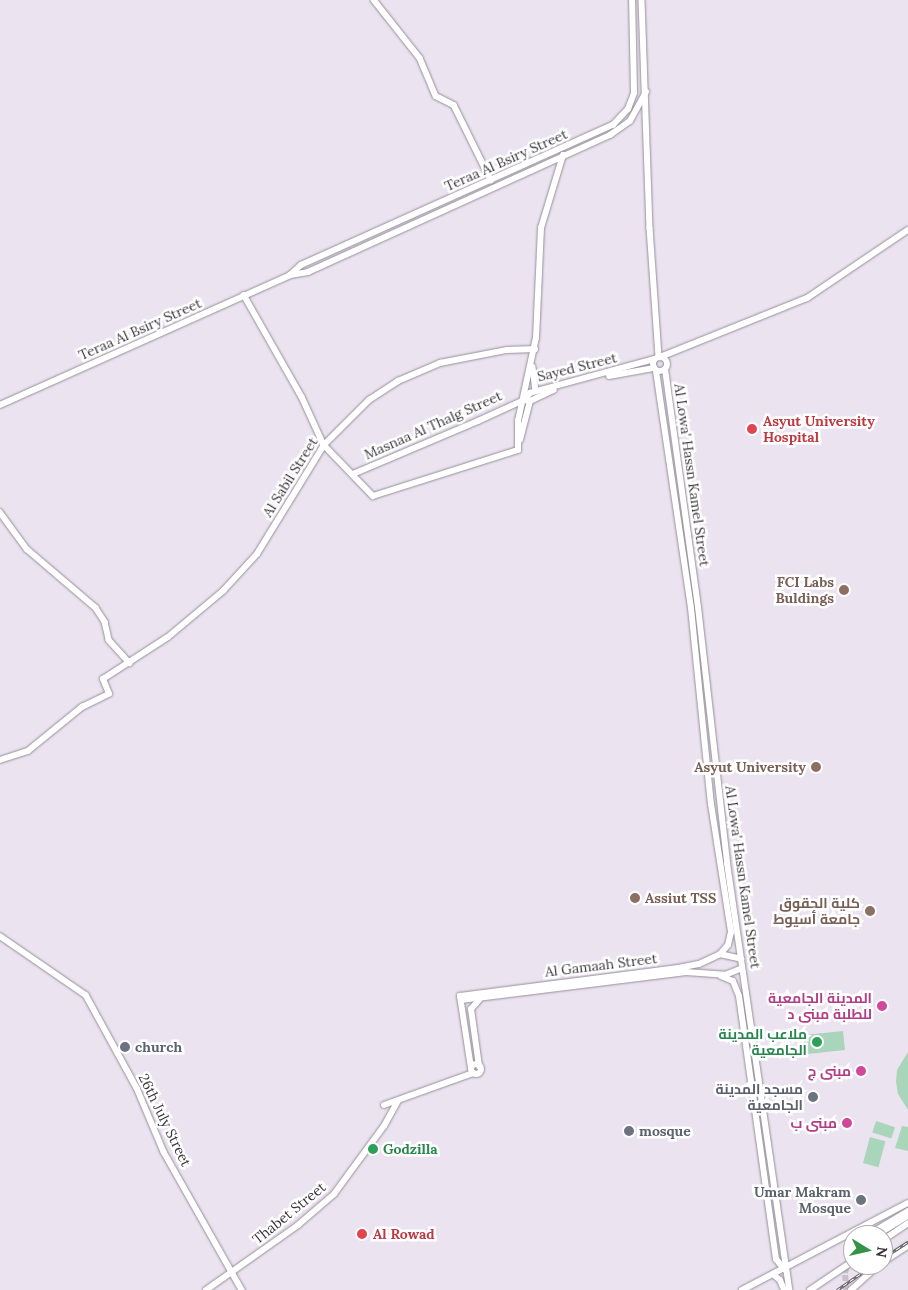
<!DOCTYPE html>
<html>
<head>
<meta charset="utf-8">
<style>
	body { margin:0 }
	#map { position:relative; width:908px; height:1290px; overflow:hidden; background:#ebe3ef; font-family:Lora,Cairo,serif }
	div>[style] { position:absolute }
	.green>* { inset:0; background:#a9d5ba; transform-origin:0 0 }
	.secondary-tunnel>* { height:6px; margin-top:-3px; transform-origin:0; background:repeating-linear-gradient(90deg,#c7c0cb 0 6px,transparent 0 9px) }
	.roads { filter:drop-shadow(0 0 1px #968f9a) drop-shadow(0 0 1px #968f9a) }
	.tertiary>* { height:5.5px; margin:-2.75px; padding:0 2.75px; transform-origin:2.75px; border-radius:2.75px; background:#fff }
	.secondary>* { height:6px; margin:-3px; padding:0 3px; transform-origin:3px; border-radius:3px; background:#fff }
	.secondary>.ring { margin:-3px; padding:0; box-sizing:content-box; background:none; border:6px solid #fff; border-radius:50% }
	.rail>* { height:3px; margin-top:-1.5px; transform-origin:0; background:repeating-linear-gradient(90deg,#fff 0 4px,#635e65 0 8px); box-sizing:border-box; border-block:1px solid #635e65 }
	.dots>* { width:14px; height:14px; translate:-50% -50%; box-sizing:border-box; border:2px solid #fff; border-radius:50% }
	span { translate:-50% -50%; white-space:nowrap; text-align:center; line-height:1.15; -webkit-text-stroke:5px #fff; paint-order:stroke }
	.street-label { font-size:14px; color:#38353a }
	.health-label { font-size:14px; color:#be3a42; font-weight:700 }
	.left { translate:0 -50%; text-align:left }
	.education-label { font-size:14px; color:#785e54; font-weight:700 }
	.right { translate:-100% -50%; text-align:right }
	.hotel-label { font-size:14px; color:#b23c85; font-weight:700 }
	.leisure-label { font-size:14px; color:#27864d; font-weight:700 }
	.worship-label { font-size:14px; color:#5b616d; font-weight:700 }
	.north { position:absolute; left:843px; top:1225px; width:50px; height:50px; box-sizing:border-box; background:#fff; border:1px solid #afaeb0; border-radius:50%; rotate:99deg; font-size:14px; font-weight:700; line-height:20px; text-align:center; color:#38353a }
	.north::after { content:''; display:block; margin:auto; width:18px; height:22px; background:#339245; clip-path:polygon(50% 0,100% 100%,50% 72%,0 100%) }
</style>
</head>
<body>
<div id="map">
	<div class="green">
		<div style="left:843px;top:1031px;width:19px;height:43px;rotate:84deg"></div>
		<div style="clip-path:polygon(908px 1052px,908px 1110px,898px 1094px,896px 1082px,897px 1070px)"></div>
		<div style="left:876px;top:1121px;width:20px;height:12px;rotate:18deg"></div>
		<div style="clip-path:polygon(902px 1126px,908px 1127px,908px 1151px,895px 1148px)"></div>
		<div style="left:870px;top:1137px;width:16px;height:27px;rotate:15deg"></div>
	</div>
	<div class="secondary-tunnel">
		<div style="left:846px;top:1290px;width:17px;rotate:-93deg"></div>
		<div style="left:845px;top:1273px;width:25px;rotate:-76deg"></div>
	</div>
	<div class="roads">
		<div class="tertiary">
			<div style="left:374px;top:0;width:74px;rotate:51.6deg"></div>
			<div style="left:420px;top:58px;width:41px;rotate:67.2deg"></div>
			<div style="left:436px;top:96px;width:20px;rotate:27deg"></div>
			<div style="left:454px;top:105px;width:84px;rotate:63.7deg"></div>
			<div style="left:642px;top:0;width:228px;rotate:88deg"></div>
			<div style="left:650px;top:228px;width:129px;rotate:86deg"></div>
			<div style="left:290px;top:275px;width:15px;rotate:-42deg"></div>
			<div style="left:301px;top:265px;width:342px;rotate:-24.2deg"></div>
			<div style="left:613px;top:125px;width:22px;rotate:-47deg"></div>
			<div style="left:628px;top:109px;width:17px;rotate:-69deg"></div>
			<div style="left:634px;top:93px;width:93px;rotate:-91.2deg"></div>
			<div style="left:244px;top:295px;width:117px;rotate:60.4deg"></div>
			<div style="left:302px;top:397px;width:53px;rotate:65.4deg"></div>
			<div style="left:324px;top:445px;width:71px;rotate:46.1deg"></div>
			<div style="left:373px;top:496px;width:152px;rotate:-17.6deg"></div>
			<div style="left:533px;top:367px;width:24px;rotate:83deg"></div>
			<div style="left:609px;top:376px;width:46px;rotate:-10.1deg"></div>
			<div style="left:524px;top:400px;width:6px;rotate:9deg"></div>
			<div style="left:530px;top:401px;width:26px;rotate:-25deg"></div>
			<div style="left:0;top:405px;width:318px;rotate:-24.1deg"></div>
			<div style="left:290px;top:275px;width:18px;rotate:-9deg"></div>
			<div style="left:308px;top:272px;width:332px;rotate:-24.4deg"></div>
			<div style="left:610px;top:135px;width:24px;rotate:-35deg"></div>
			<div style="left:630px;top:121px;width:33px;rotate:-61deg"></div>
			<div style="left:520px;top:440px;width:40px;rotate:-75.6deg"></div>
			<div style="left:518px;top:450px;width:29px;rotate:-90deg"></div>
			<div style="left:518px;top:421px;width:85px;rotate:-77.8deg"></div>
			<div style="left:536px;top:338px;width:110px;rotate:-87.4deg"></div>
			<div style="left:541px;top:228px;width:76px;rotate:-73.2deg"></div>
			<div style="left:353px;top:474px;width:136px;rotate:-23deg"></div>
			<div style="left:478px;top:421px;width:51px;rotate:-24.5deg"></div>
			<div style="left:524px;top:400px;width:9px;rotate:-49deg"></div>
			<div style="left:530px;top:393px;width:129px;rotate:-15.3deg"></div>
			<div style="left:0;top:512px;width:46px;rotate:53.9deg"></div>
			<div style="left:27px;top:549px;width:91px;rotate:40.5deg"></div>
			<div style="left:96px;top:608px;width:17px;rotate:57deg"></div>
			<div style="left:105px;top:622px;width:18px;rotate:77deg"></div>
			<div style="left:109px;top:640px;width:31px;rotate:48deg"></div>
			<div style="left:0;top:760px;width:29px;rotate:-18deg"></div>
			<div style="left:28px;top:751px;width:70px;rotate:-39.2deg"></div>
			<div style="left:82px;top:707px;width:30px;rotate:-26deg"></div>
			<div style="left:109px;top:694px;width:16px;rotate:-112deg"></div>
			<div style="left:103px;top:679px;width:77px;rotate:-32.9deg"></div>
			<div style="left:168px;top:637px;width:72px;rotate:-39.9deg"></div>
			<div style="left:223px;top:591px;width:50px;rotate:-47.4deg"></div>
			<div style="left:257px;top:554px;width:128px;rotate:-58.4deg"></div>
			<div style="left:324px;top:445px;width:64px;rotate:-45deg"></div>
			<div style="left:369px;top:400px;width:35px;rotate:-33deg"></div>
			<div style="left:398px;top:381px;width:46px;rotate:-23.2deg"></div>
			<div style="left:440px;top:363px;width:68px;rotate:-11deg"></div>
			<div style="left:507px;top:350px;width:28px;rotate:-2deg"></div>
			<div style="left:0;top:936px;width:104px;rotate:34.5deg"></div>
			<div style="left:86px;top:995px;width:106px;rotate:61.3deg"></div>
			<div style="left:137px;top:1088px;width:69px;rotate:67.1deg"></div>
			<div style="left:164px;top:1152px;width:159px;rotate:60.5deg"></div>
			<div style="left:883px;top:1262px;width:30px;rotate:-33deg"></div>
			<div style="left:851px;top:1290px;width:38px;rotate:-42deg"></div>
		</div>
		<div class="secondary">
			<div class="ring" style="left:653px;top:357px;width:8px;height:8px"></div>
			<div style="left:660px;top:357px;width:158px;rotate:-21.9deg"></div>
			<div style="left:807px;top:298px;width:122px;rotate:-34deg"></div>
			<div style="left:665px;top:369px;width:240px;rotate:82.1deg"></div>
			<div style="left:698px;top:607px;width:258px;rotate:83.5deg"></div>
			<div style="left:727px;top:863px;width:431px;rotate:81.7deg"></div>
			<div style="left:656px;top:371px;width:240px;rotate:81.6deg"></div>
			<div style="left:691px;top:608px;width:197px;rotate:84.2deg"></div>
			<div style="left:711px;top:804px;width:130px;rotate:81.1deg"></div>
			<div style="left:731px;top:932px;width:13px;rotate:103deg"></div>
			<div style="left:728px;top:945px;width:12px;rotate:132deg"></div>
			<div style="left:721px;top:976px;width:13px;rotate:23deg"></div>
			<div style="left:733px;top:981px;width:16px;rotate:68deg"></div>
			<div style="left:739px;top:996px;width:266px;rotate:82deg"></div>
			<div style="left:776px;top:1259px;width:13px;rotate:51deg"></div>
			<div style="left:461px;top:1000px;width:227px;rotate:-7.1deg"></div>
			<div style="left:686px;top:972px;width:39px;rotate:4deg"></div>
			<div style="left:725px;top:975px;width:18px;rotate:-22deg"></div>
			<div style="left:479px;top:1000px;width:12px;rotate:132deg"></div>
			<div style="left:471px;top:1009px;width:58px;rotate:82deg"></div>
			<div class="ring" style="left:471px;top:1064px;width:4px;height:4px"></div>
			<div style="left:471px;top:1068px;width:73px;rotate:-98.7deg"></div>
			<div style="left:460px;top:996px;width:220px;rotate:-7.3deg"></div>
			<div style="left:678px;top:968px;width:21px;rotate:-11deg"></div>
			<div style="left:699px;top:964px;width:23px;rotate:-25deg"></div>
			<div style="left:720px;top:954px;width:22px;rotate:13deg"></div>
			<div style="left:384px;top:1105px;width:95px;rotate:-19.8deg"></div>
			<div style="left:868px;top:1235px;width:47px;rotate:-31deg"></div>
			<div style="left:877px;top:1235px;width:36px;rotate:-32deg"></div>
			<div style="left:883px;top:1240px;width:30px;rotate:-34deg"></div>
			<div style="left:851px;top:1249px;width:4px;rotate:-56deg"></div>
			<div style="left:773px;top:1274px;width:9px;rotate:41deg"></div>
			<div style="left:780px;top:1280px;width:11px;rotate:68deg"></div>
			<div style="left:206px;top:1290px;width:113px;rotate:-35.2deg"></div>
			<div style="left:298px;top:1225px;width:48px;rotate:-40.7deg"></div>
			<div style="left:334px;top:1194px;width:84px;rotate:-53.7deg"></div>
			<div style="left:384px;top:1126px;width:29px;rotate:-61deg"></div>
			<div style="left:742px;top:1290px;width:187px;rotate:-27.7deg"></div>
			<div style="left:810px;top:1290px;width:52px;rotate:-34deg"></div>
		</div>
	</div>
	<div class="rail">
		<div style="left:883px;top:1258px;width:30px;rotate:-33deg"></div>
		<div style="left:837px;top:1290px;width:44px;rotate:-34.8deg"></div>
	</div>
	<div class="dots">
		<div style="left:752px;top:429px;background:#e0444e"></div>
		<div style="left:844px;top:590px;background:#8d6e63"></div>
		<div style="left:816px;top:767px;background:#8d6e63"></div>
		<div style="left:635px;top:898px;background:#8d6e63"></div>
		<div style="left:870px;top:911px;background:#8d6e63"></div>
		<div style="left:882px;top:1006px;background:#d1479c"></div>
		<div style="left:817px;top:1042px;background:#2e9e5b"></div>
		<div style="left:125px;top:1047px;background:#6b7280"></div>
		<div style="left:861px;top:1071px;background:#d1479c"></div>
		<div style="left:813px;top:1097px;background:#6b7280"></div>
		<div style="left:847px;top:1123px;background:#d1479c"></div>
		<div style="left:629px;top:1131px;background:#6b7280"></div>
		<div style="left:373px;top:1149px;background:#2e9e5b"></div>
		<div style="left:861px;top:1200px;background:#6b7280"></div>
		<div style="left:362px;top:1234px;background:#e0444e"></div>
	</div>
	<div class="street-label">
		<span style="left:506px;top:160px;rotate:-24deg">Teraa Al Bsiry Street</span>
		<span style="left:140px;top:329px;rotate:-24deg">Teraa Al Bsiry Street</span>
		<span style="left:577px;top:367px;rotate:-14deg">Sayed Street</span>
		<span style="left:433px;top:425px;rotate:-24deg">Masnaa Al Thalg Street</span>
		<span style="left:692px;top:475px;rotate:82deg">Al Lowa' Hassn Kamel Street</span>
		<span style="left:290px;top:477px;rotate:-58deg">Al Sabil Street</span>
		<span style="left:743px;top:877px;rotate:82deg">Al Lowa' Hassn Kamel Street</span>
		<span style="left:601px;top:965px;rotate:-7deg">Al Gamaah Street</span>
		<span style="left:165px;top:1120px;rotate:64deg">26th July Street</span>
		<span style="left:289px;top:1213px;rotate:-39deg">Thabet Street</span>
	</div>
	<div class="health-label">
		<span class="left" style="left:763px;top:429px">Asyut University<br>Hospital</span>
		<span class="left" style="left:373px;top:1234px">Al Rowad</span>
	</div>
	<div class="education-label">
		<span class="right" style="left:834px;top:590px">FCI Labs<br>Buldings</span>
		<span class="right" style="left:806px;top:767px">Asyut University</span>
		<span class="left" style="left:645px;top:898px">Assiut TSS</span>
		<span class="right" style="left:860px;top:911px">كلية الحقوق<br>جامعة أسيوط</span>
	</div>
	<div class="hotel-label">
		<span class="right" style="left:872px;top:1006px">المدينة الجامعية<br>للطلبة مبنى د</span>
		<span class="right" style="left:851px;top:1071px">مبنى ج</span>
		<span class="right" style="left:837px;top:1123px">مبنى ب</span>
	</div>
	<div class="leisure-label">
		<span class="right" style="left:807px;top:1042px">ملاعب المدينة<br>الجامعية</span>
		<span class="left" style="left:383px;top:1149px">Godzilla</span>
	</div>
	<div class="worship-label">
		<span class="left" style="left:135px;top:1047px">church</span>
		<span class="right" style="left:803px;top:1097px">مسجد المدينة<br>الجامعية</span>
		<span class="left" style="left:639px;top:1131px">mosque</span>
		<span class="right" style="left:851px;top:1200px">Umar Makram<br>Mosque</span>
	</div>
	<div class="north">N</div>
</div>
</body>
</html>
